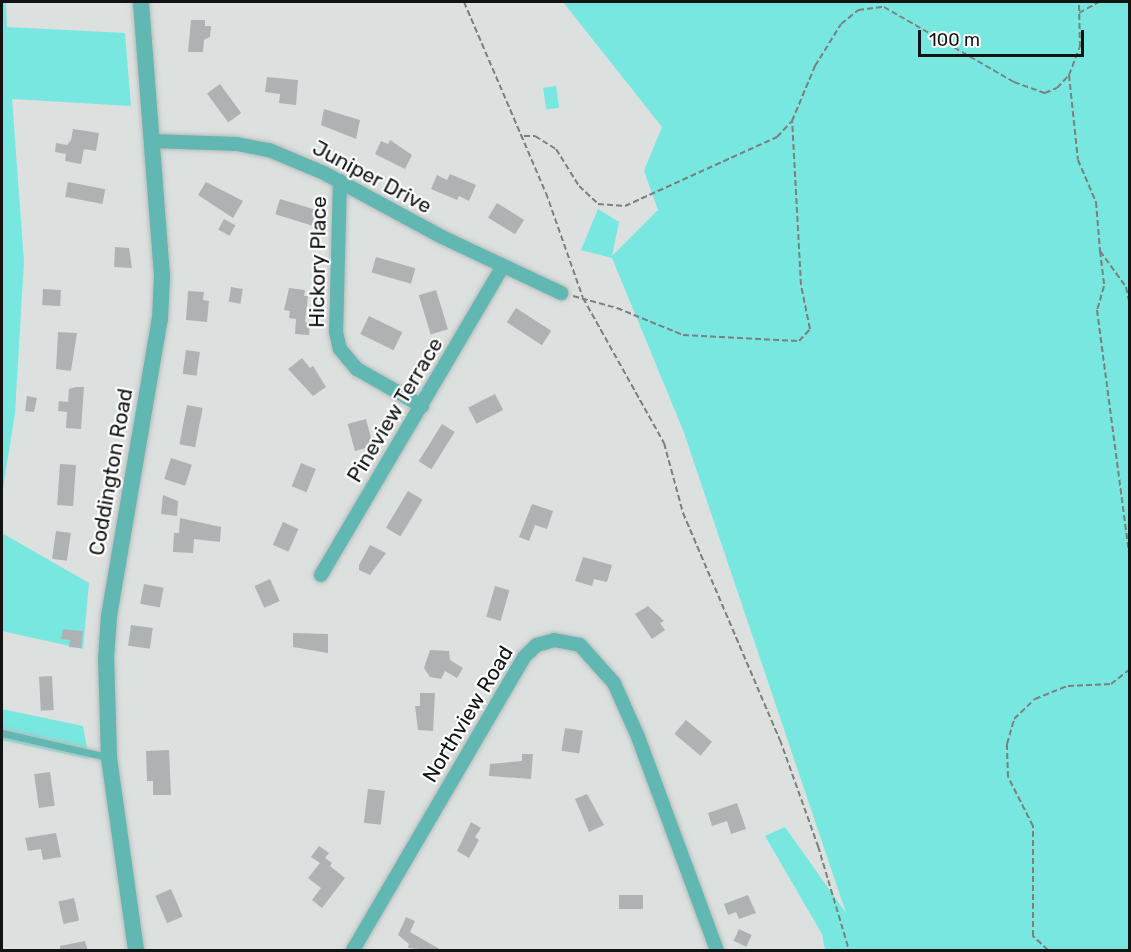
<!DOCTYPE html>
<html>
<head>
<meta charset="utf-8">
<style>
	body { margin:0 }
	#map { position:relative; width:1131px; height:952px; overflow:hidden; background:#dce1e0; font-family:Rubik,sans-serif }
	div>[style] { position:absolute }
	.green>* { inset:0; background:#78e7e0; transform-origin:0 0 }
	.building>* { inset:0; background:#aeb2b2; transform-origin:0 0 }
	.path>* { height:2px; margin-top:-1px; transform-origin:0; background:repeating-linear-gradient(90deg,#7b7f7e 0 6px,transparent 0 9px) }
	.roads { filter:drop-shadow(0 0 2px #b8bcbb) drop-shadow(0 0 2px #b8bcbb) }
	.service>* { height:7px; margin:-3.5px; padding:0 3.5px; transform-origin:3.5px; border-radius:3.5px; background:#61b7b1 }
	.minor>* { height:14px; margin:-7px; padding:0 7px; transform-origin:7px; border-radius:7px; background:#61b7b1 }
	.tertiary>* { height:16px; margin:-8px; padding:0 8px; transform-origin:8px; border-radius:8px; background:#61b7b1 }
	span { translate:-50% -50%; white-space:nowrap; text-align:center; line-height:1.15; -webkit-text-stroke:4.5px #fff; paint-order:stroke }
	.street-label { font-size:21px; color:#121413 }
	.frame { position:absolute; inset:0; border:3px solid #121413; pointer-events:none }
	.scale { position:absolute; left:918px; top:30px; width:166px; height:27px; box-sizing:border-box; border:3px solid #121413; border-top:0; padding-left:8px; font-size:18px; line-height:21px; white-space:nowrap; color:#121413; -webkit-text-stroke:4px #fff; paint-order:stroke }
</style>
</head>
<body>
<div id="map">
	<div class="green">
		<div style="clip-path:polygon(2px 2px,6px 2px,7px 27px,125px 33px,131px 106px,12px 99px,24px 261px,15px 413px,2px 495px)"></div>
		<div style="clip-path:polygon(563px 2px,1129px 2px,1129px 950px,825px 950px,822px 934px,765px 836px,785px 827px,846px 913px,683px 430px,612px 258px,581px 250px,598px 209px,619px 222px,612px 256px,658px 210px,644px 171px,662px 127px)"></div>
		<div style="left:556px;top:86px;width:22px;height:13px;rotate:82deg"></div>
		<div style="clip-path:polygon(2px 533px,89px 583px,83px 649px,2px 631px)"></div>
		<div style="clip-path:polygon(2px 709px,83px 726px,89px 759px,2px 740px)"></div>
	</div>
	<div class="building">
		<div style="clip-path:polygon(191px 20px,205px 20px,205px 26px,211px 26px,210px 37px,204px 40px,203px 52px,188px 52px)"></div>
		<div style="clip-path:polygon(267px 77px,298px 80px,296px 105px,279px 103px,280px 94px,265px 92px)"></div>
		<div style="left:220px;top:84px;width:36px;height:16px;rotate:54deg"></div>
		<div style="clip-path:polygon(324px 109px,360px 120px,356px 139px,321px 125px)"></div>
		<div style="clip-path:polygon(73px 129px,99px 133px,96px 151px,84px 149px,81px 164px,65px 161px,66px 154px,55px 152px,56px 143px,67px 145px,71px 140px)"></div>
		<div style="clip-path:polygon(390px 140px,412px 155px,405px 169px,375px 154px,381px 141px,388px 144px)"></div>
		<div style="clip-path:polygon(450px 174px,476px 185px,469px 201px,459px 196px,457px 200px,431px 189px,437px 175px,447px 180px)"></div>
		<div style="left:68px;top:182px;width:38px;height:15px;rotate:11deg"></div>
		<div style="clip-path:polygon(206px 182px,243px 201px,233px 218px,198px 195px)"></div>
		<div style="left:280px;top:199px;width:38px;height:16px;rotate:17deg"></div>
		<div style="left:497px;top:203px;width:32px;height:17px;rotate:32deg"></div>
		<div style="left:224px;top:219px;width:13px;height:12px;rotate:29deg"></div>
		<div style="clip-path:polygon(115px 247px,129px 248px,132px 268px,114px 267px)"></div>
		<div style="left:376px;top:257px;width:41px;height:16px;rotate:16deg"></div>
		<div style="left:231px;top:287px;width:12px;height:15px;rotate:9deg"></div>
		<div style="clip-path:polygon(289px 288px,305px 290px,304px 296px,308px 296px,305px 322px,310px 322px,309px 335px,295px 334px,296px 319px,289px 318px,290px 311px,284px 310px)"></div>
		<div style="left:43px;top:289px;width:18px;height:16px;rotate:3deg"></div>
		<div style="left:436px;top:290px;width:41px;height:18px;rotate:73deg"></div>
		<div style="clip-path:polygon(188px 291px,204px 292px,203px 300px,209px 301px,207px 322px,186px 320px)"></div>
		<div style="left:516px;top:308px;width:42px;height:17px;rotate:33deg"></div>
		<div style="left:369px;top:316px;width:37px;height:20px;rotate:26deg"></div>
		<div style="clip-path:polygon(58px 332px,77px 333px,71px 371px,56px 369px)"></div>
		<div style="left:186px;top:350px;width:14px;height:24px;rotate:8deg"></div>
		<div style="clip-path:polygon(302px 358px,310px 368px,313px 366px,326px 387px,313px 396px,288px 369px)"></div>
		<div style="clip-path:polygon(76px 387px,84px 387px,81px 429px,66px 428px,67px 412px,58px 411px,59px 401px,68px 402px,69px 389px)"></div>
		<div style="left:495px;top:394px;width:18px;height:30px;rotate:63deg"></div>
		<div style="clip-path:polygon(27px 396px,37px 398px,34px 412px,25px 411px)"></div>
		<div style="left:187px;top:405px;width:16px;height:40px;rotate:11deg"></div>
		<div style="left:366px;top:419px;width:28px;height:19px;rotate:75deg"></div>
		<div style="left:442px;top:424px;width:15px;height:44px;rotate:32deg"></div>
		<div style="left:171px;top:458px;width:22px;height:22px;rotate:18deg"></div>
		<div style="left:301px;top:463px;width:16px;height:25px;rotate:22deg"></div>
		<div style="left:60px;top:464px;width:16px;height:41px;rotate:4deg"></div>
		<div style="left:408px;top:491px;width:17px;height:43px;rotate:31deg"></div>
		<div style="clip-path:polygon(163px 495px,178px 501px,177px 516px,161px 514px)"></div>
		<div style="clip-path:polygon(532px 504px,553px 511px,547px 529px,535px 525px,529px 541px,519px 537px)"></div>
		<div style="clip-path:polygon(180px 518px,221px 527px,220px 542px,194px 539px,193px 553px,173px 552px,174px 533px,179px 533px)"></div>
		<div style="left:283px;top:522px;width:17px;height:25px;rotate:24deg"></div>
		<div style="left:56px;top:531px;width:15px;height:28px;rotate:8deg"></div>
		<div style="clip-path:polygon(370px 545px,386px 553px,370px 575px,359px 570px,359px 565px)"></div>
		<div style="clip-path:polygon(583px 557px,612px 565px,607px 582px,594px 579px,592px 586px,575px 581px)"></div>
		<div style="left:270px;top:579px;width:24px;height:17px;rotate:66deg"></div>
		<div style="left:144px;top:584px;width:20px;height:20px;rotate:11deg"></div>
		<div style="left:495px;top:586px;width:15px;height:32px;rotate:16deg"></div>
		<div style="clip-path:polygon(648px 606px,664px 621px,660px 623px,665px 630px,652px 639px,635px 614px)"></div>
		<div style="left:131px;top:625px;width:22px;height:21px;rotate:8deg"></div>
		<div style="clip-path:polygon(63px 629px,83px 631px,81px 648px,69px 647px,70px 640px,61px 639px)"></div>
		<div style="clip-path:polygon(293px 633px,328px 634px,328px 653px,293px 647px)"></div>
		<div style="clip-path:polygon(430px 650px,449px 651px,450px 660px,463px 668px,457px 678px,445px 671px,441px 679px,430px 677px,424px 668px)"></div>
		<div style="left:52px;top:676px;width:34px;height:13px;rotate:87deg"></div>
		<div style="clip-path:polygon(420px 693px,435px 693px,433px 731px,418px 730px,415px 706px,420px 706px)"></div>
		<div style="left:686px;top:720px;width:34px;height:18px;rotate:40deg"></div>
		<div style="left:565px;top:728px;width:18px;height:23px;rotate:9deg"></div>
		<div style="clip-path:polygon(169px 750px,171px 795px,153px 795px,153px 781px,147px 781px,146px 751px)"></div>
		<div style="clip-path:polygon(522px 754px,533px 754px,531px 779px,489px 776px,490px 764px,522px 761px)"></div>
		<div style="left:50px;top:772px;width:34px;height:16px;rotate:82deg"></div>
		<div style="left:368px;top:789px;width:17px;height:34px;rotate:7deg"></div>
		<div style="clip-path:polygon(587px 794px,604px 825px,589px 832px,575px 799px)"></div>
		<div style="clip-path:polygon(737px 803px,746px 829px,731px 834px,727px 821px,712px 826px,708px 813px)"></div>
		<div style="clip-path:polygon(471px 822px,481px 828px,475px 837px,479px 840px,469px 858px,457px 851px)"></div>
		<div style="clip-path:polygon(56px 833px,61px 857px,43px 860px,41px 849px,28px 851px,25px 838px)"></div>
		<div style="clip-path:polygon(319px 846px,329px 853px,325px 858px,332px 863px,330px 866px,345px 878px,322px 908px,312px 900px,321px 888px,308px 878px,320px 863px,311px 857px)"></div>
		<div style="left:171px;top:889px;width:30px;height:17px;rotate:67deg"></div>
		<div style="left:619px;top:895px;width:24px;height:14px"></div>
		<div style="clip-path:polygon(748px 895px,756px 913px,739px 919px,736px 912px,728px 915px,724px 904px)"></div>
		<div style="left:74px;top:898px;width:23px;height:16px;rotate:77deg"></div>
		<div style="clip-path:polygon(406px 917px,415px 921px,410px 932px,443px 951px,408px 948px,409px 944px,398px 935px)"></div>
		<div style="left:739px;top:929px;width:14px;height:13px;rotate:25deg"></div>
		<div style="clip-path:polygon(85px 941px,88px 951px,60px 951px,60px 946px)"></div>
	</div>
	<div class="path">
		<div style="left:464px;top:2px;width:208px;rotate:66.8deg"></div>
		<div style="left:546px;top:193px;width:111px;rotate:70.6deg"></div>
		<div style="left:583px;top:298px;width:166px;rotate:60.8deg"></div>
		<div style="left:664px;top:443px;width:73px;rotate:74.8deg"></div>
		<div style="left:683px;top:513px;width:247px;rotate:66.9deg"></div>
		<div style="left:780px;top:740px;width:113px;rotate:70.3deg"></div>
		<div style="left:818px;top:846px;width:109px;rotate:73.4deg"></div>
		<div style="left:1079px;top:13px;width:23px;rotate:-29deg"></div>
		<div style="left:1069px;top:75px;width:85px;rotate:84deg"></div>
		<div style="left:1078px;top:160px;width:46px;rotate:66.8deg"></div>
		<div style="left:1096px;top:202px;width:49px;rotate:85.3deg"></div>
		<div style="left:1100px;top:251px;width:44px;rotate:54.2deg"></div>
		<div style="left:1126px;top:287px;width:19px;rotate:78deg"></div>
		<div style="left:524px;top:136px;width:11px"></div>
		<div style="left:535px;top:136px;width:25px;rotate:32deg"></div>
		<div style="left:556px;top:149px;width:44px;rotate:58.1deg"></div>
		<div style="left:579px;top:186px;width:26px;rotate:43deg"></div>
		<div style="left:598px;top:204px;width:27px;rotate:4deg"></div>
		<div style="left:625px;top:206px;width:167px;rotate:-24.4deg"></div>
		<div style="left:777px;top:137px;width:22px;rotate:-47deg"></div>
		<div style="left:792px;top:121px;width:60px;rotate:-67.3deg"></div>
		<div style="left:815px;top:66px;width:49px;rotate:-58.2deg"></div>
		<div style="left:841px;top:24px;width:22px;rotate:-39deg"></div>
		<div style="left:858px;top:10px;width:26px;rotate:-7deg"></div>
		<div style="left:884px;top:7px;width:150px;rotate:30deg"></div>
		<div style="left:1014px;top:82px;width:33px;rotate:20deg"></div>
		<div style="left:1045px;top:93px;width:13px;rotate:-23deg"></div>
		<div style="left:1057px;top:88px;width:18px;rotate:-47deg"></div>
		<div style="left:1069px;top:75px;width:30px;rotate:-69deg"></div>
		<div style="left:1080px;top:47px;width:45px;rotate:-91.3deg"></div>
		<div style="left:1100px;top:251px;width:35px;rotate:83deg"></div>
		<div style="left:1104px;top:286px;width:25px;rotate:106deg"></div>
		<div style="left:1097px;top:310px;width:251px;rotate:82.5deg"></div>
		<div style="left:573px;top:296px;width:46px;rotate:15.3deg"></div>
		<div style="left:617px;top:308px;width:71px;rotate:22.2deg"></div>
		<div style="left:683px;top:335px;width:116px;rotate:3deg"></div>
		<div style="left:799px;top:341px;width:16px;rotate:-47deg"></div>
		<div style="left:810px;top:329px;width:45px;rotate:-101.6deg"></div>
		<div style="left:801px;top:285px;width:164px;rotate:-93.1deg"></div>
		<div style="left:1048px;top:950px;width:21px;rotate:-137deg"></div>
		<div style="left:1033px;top:936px;width:110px;rotate:-90deg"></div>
		<div style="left:1033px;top:826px;width:55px;rotate:-117deg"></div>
		<div style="left:1008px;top:777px;width:33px;rotate:-92deg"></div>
		<div style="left:1007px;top:744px;width:26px;rotate:-74deg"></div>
		<div style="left:1014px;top:719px;width:29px;rotate:-44deg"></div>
		<div style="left:1035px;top:699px;width:35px;rotate:-22deg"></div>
		<div style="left:1068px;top:686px;width:43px;rotate:-2.7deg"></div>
		<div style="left:1111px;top:684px;width:24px;rotate:-38deg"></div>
	</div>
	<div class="roads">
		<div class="service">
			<div style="left:2px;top:733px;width:108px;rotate:12.9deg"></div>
		</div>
		<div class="minor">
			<div style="left:152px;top:141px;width:85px;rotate:2deg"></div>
			<div style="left:237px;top:144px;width:33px;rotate:11deg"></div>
			<div style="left:269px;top:150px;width:60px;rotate:22.7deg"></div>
			<div style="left:324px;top:173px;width:134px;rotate:28.5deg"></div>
			<div style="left:442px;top:237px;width:132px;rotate:25.2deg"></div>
			<div style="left:340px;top:181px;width:151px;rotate:91.5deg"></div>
			<div style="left:336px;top:332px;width:17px;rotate:77deg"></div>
			<div style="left:340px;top:349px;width:26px;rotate:50deg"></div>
			<div style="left:357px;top:369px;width:75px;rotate:29.6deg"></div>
			<div style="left:321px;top:575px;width:359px;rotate:-59.5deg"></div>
			<div style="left:353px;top:950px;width:339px;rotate:-59.7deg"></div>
			<div style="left:524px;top:657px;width:18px;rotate:-43deg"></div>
			<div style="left:537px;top:645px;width:18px;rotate:-16deg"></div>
			<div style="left:554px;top:640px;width:26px;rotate:11deg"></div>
			<div style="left:580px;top:645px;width:51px;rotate:48.2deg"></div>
			<div style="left:614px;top:683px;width:59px;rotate:66deg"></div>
			<div style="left:638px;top:737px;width:227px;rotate:69.7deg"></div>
		</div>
		<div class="tertiary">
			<div style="left:136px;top:950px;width:195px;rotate:-98deg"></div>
			<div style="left:109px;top:757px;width:99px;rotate:-91.7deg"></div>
			<div style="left:106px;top:658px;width:42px;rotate:-85.9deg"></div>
			<div style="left:109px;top:616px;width:301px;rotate:-80.3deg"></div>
			<div style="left:160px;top:319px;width:43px;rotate:-87.3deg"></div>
			<div style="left:162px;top:276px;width:275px;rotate:-94.4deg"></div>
		</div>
	</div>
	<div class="street-label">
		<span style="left:372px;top:177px;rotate:28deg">Juniper Drive</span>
		<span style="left:318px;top:262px;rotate:-89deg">Hickory Place</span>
		<span style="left:395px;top:410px;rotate:-59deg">Pineview Terrace</span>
		<span style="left:111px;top:472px;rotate:-80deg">Coddington Road</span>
		<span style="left:468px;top:714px;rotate:-59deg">Northview Road</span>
	</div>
	<div class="frame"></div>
	<div class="scale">100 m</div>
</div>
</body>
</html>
